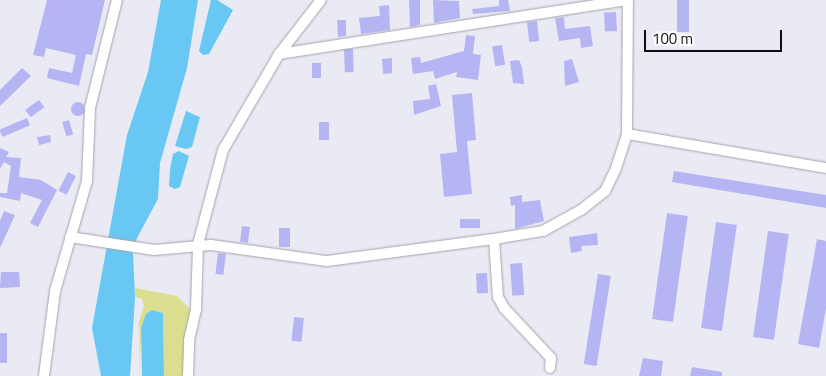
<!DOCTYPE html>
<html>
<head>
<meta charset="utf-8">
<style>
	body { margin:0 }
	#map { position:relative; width:826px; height:376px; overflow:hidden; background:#eaeaf4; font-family:"Titillium Web",sans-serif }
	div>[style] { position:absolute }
	.green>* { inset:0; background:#dbde8f }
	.water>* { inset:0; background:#69c8f3 }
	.building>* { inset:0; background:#b6b5f3; transform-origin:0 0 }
	.round { border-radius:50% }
	.roads { filter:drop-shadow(0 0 1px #a2a3ab) drop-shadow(0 0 1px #a2a3ab) }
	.street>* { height:10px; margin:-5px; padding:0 5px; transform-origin:5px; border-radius:5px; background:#fff }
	span { translate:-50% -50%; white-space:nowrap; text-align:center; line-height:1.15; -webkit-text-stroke:4.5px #fff; paint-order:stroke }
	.scale { position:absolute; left:644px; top:30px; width:138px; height:22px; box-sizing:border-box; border:2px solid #0e0e11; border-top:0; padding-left:6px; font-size:15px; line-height:18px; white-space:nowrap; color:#0e0e11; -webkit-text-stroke:4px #fff; paint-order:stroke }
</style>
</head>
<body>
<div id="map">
	<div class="green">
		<div style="clip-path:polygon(135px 288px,177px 296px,191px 310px,183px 376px,164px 376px,163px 313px,141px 328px,140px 376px,139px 322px,144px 305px,142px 299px,135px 297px)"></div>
	</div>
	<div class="water">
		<div style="clip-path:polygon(161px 0,198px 0,187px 68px,160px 163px,158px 199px,137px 238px,133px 253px,135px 297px,130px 376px,101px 376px,92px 328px,127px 135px,148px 72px)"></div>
		<div style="clip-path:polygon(211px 0,217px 0,233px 10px,209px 54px,203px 55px,199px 51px)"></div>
		<div style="clip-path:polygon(186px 111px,200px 117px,192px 147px,186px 149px,175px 146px)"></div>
		<div style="clip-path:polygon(179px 151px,189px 156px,180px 187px,175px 189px,169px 186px,170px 169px,173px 154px)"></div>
		<div style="clip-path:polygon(152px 310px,163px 313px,164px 376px,142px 376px,141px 328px,146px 314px)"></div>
	</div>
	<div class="building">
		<div style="clip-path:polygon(47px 0,105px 0,92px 55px,86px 54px,79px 86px,47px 78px,49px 68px,72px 73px,76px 55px,46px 48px,44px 57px,33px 55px)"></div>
		<div style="clip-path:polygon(409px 0,420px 0,420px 25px,410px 27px)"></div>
		<div style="clip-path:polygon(433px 0,459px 1px,460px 18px,434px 23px)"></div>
		<div style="clip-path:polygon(499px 0,508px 0,510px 11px,473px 14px,472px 9px,499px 6px)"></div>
		<div style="left:677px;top:0;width:12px;height:32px"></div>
		<div style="clip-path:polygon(389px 5px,390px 30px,361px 34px,359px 18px,380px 16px,379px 6px)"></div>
		<div style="left:616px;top:12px;width:19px;height:12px;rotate:87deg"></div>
		<div style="clip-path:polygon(564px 17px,565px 29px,590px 26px,593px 46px,581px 48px,580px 38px,559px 41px,555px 18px)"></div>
		<div style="clip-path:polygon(337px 20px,346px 20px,346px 36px,338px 37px)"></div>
		<div style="left:537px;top:21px;width:20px;height:10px;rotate:84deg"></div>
		<div style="clip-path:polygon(466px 35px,475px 36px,473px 54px,481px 55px,478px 80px,456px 77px,457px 72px,435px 79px,433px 71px,413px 74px,411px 58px,420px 57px,421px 63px,464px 51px)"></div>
		<div style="left:502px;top:45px;width:20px;height:10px;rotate:81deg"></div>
		<div style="left:353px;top:49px;width:23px;height:9px;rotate:88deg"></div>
		<div style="clip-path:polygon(392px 58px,392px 73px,383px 74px,382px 59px)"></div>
		<div style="clip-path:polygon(572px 59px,579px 82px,565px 86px,564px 61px)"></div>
		<div style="clip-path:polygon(519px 60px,522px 67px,524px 84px,513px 83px,510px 61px)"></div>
		<div style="left:312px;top:63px;width:9px;height:15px"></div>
		<div style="clip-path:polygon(22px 68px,31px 76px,0 106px,0 90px)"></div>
		<div style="clip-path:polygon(436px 84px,441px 106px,414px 115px,413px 101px,430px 99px,428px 86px)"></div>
		<div style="clip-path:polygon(472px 93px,476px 140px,467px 141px,472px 194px,444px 197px,440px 154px,457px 152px,452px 95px)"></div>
		<div style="left:39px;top:100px;width:9px;height:17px;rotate:54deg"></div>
		<div class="round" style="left:71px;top:102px;width:14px;height:14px"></div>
		<div style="left:27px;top:118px;width:8px;height:30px;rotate:67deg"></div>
		<div style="left:69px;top:120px;width:15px;height:7px;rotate:74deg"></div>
		<div style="left:319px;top:122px;width:10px;height:18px"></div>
		<div style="clip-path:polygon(50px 135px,51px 142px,39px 145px,37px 137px)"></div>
		<div style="clip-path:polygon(0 148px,9px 152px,6px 157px,21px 158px,19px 177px,41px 180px,57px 190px,38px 227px,30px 223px,42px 200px,21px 193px,20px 201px,0 197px,0 193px,7px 193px,11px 166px,4px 162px,0 169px)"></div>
		<div style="clip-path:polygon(674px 171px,826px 195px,826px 208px,672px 182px)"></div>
		<div style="left:68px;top:172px;width:9px;height:21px;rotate:27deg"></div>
		<div style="clip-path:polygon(522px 195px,522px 202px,540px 200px,544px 221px,515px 229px,515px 205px,511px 206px,510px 197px)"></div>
		<div style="clip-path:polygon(4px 211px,15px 215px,0 248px,0 221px)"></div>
		<div style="left:667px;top:213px;width:21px;height:107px;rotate:8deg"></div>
		<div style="left:480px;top:219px;width:9px;height:20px;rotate:90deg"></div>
		<div style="left:716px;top:222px;width:21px;height:107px;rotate:8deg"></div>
		<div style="left:242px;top:226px;width:8px;height:16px;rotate:7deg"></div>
		<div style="left:279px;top:228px;width:11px;height:19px"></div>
		<div style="left:768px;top:231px;width:21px;height:107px;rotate:8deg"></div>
		<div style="clip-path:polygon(597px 233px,598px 245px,581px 246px,582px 251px,571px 253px,569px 237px)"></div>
		<div style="clip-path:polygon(817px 239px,826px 241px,826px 308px,819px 348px,798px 344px)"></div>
		<div style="left:218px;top:253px;width:8px;height:21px;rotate:7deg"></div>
		<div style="left:522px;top:263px;width:32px;height:12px;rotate:86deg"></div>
		<div style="clip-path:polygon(1px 272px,19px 272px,20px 287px,0 288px)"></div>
		<div style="left:487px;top:273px;width:20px;height:11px;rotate:87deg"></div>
		<div style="left:598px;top:274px;width:13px;height:91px;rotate:9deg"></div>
		<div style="left:294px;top:317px;width:10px;height:24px;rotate:6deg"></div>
		<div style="left:0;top:333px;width:7px;height:30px"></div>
		<div style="clip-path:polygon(643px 358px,663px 361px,661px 376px,639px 376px)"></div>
		<div style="clip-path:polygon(692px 367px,722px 372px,722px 376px,690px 376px)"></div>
	</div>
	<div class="roads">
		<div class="street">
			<div style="left:279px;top:54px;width:352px;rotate:-8.8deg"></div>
			<div style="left:627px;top:134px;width:202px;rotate:9.7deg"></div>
			<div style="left:70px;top:237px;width:85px;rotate:8.8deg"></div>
			<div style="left:154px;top:250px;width:57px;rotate:-5deg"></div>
			<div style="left:211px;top:245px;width:117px;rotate:7.9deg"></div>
			<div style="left:327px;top:261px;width:168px;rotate:-7.5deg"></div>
			<div style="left:494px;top:239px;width:58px;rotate:86.1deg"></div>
			<div style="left:498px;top:297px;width:13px;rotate:61deg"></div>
			<div style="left:504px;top:308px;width:69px;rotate:46.8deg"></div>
			<div style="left:551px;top:358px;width:10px;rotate:96deg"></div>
			<div style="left:494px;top:239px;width:50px;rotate:-9.3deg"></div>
			<div style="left:543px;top:231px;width:43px;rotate:-28.9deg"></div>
			<div style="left:581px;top:210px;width:31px;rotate:-38deg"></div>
			<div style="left:605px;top:191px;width:25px;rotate:-64deg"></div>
			<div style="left:616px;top:168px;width:36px;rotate:-72deg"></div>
			<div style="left:627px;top:134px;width:134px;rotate:-89.6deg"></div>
			<div style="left:44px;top:376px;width:86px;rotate:-82.6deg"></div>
			<div style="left:55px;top:291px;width:115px;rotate:-73.8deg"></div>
			<div style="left:87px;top:181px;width:73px;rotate:-87.6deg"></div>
			<div style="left:90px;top:108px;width:111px;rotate:-76deg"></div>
			<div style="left:188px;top:376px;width:36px;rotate:-88deg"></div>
			<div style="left:189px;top:340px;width:32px;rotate:-77deg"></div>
			<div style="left:196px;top:309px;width:65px;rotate:-88.2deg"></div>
			<div style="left:198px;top:244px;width:97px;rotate:-75.1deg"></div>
			<div style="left:223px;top:150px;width:111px;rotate:-59.7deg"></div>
			<div style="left:279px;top:54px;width:68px;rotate:-52.1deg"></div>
		</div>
	</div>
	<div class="scale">100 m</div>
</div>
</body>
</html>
